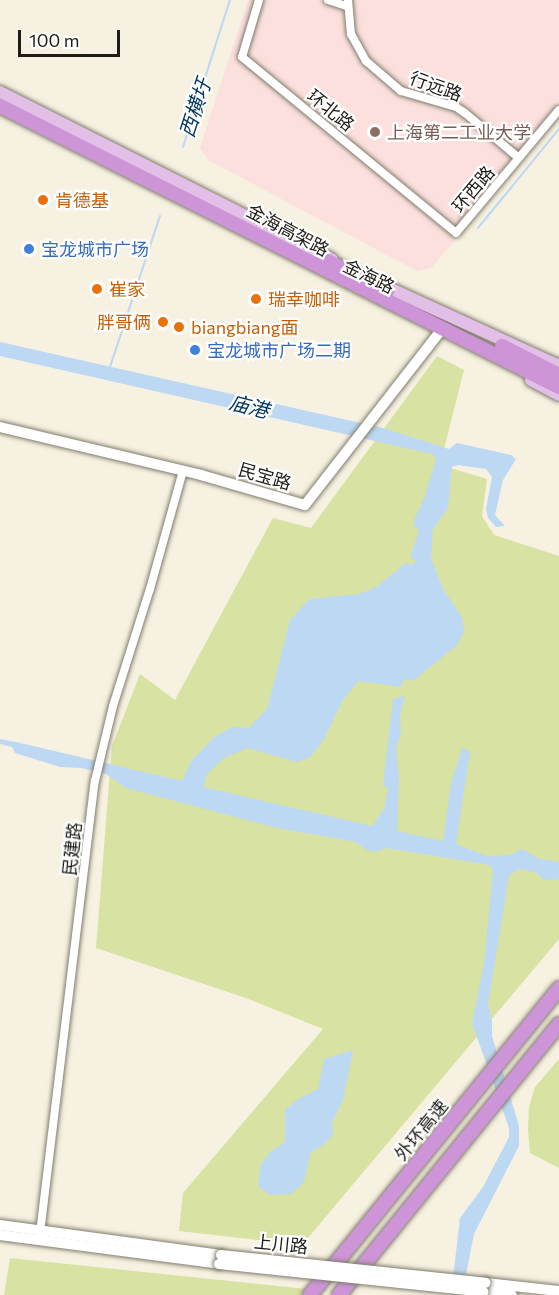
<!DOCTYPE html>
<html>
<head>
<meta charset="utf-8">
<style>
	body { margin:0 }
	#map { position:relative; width:559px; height:1295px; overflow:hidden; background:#f6f1e0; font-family:Commissioner,"Noto Sans SC",sans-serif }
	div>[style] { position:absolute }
	.education>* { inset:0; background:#fbe0dd }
	.green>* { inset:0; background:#d8e2a2 }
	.water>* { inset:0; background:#bdd8f3 }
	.stream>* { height:2px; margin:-1px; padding:0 1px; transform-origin:1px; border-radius:1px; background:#bdd8f3 }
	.roads { filter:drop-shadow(0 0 2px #817d6e) drop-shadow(0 0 2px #817d6e) }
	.street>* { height:8px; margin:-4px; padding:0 4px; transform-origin:4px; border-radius:4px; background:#fff }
	.secondary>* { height:10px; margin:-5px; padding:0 5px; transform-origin:5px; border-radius:5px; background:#fff }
	.primary>* { height:12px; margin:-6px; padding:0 6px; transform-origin:6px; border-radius:6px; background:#e1bfe7 }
	.highway>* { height:14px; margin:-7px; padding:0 7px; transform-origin:7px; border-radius:7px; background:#cd94d7 }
	.bridges { filter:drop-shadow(0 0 2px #817d6e) drop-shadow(0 0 2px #817d6e) }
	.secondary-bridge>* { height:10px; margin:-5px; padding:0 5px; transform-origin:5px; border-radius:5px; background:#fff }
	.dots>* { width:16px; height:16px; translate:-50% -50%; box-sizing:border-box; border:3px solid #fff; border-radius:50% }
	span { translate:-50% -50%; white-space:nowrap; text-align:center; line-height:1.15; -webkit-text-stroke:4.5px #fff; paint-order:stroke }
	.street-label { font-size:18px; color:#1e1d17 }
	.education-label { font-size:18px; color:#785e54 }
	.left { translate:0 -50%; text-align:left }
	.food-label { font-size:18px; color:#c56008 }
	.right { translate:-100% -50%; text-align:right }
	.shop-label { font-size:18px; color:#366cbe }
	.water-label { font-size:20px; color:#00365f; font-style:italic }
	.scale { position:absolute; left:18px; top:30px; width:102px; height:27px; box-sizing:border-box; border:3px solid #1e1d17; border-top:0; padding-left:8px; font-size:18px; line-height:21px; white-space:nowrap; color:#1e1d17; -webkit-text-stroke:4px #fff; paint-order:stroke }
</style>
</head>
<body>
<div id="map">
	<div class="education">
		<div style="clip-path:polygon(248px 0,559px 0,559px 116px,431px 268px,417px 271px,208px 160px,200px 148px)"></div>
	</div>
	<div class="green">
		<div style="clip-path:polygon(437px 356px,464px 370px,440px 465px,487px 479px,482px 516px,494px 535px,559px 556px,559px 939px,302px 1245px,179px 1231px,183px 1193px,323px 1029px,246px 998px,96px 948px,112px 746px,140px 674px,175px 700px,273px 518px,311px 528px)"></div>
		<div style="clip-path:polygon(559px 1059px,559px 1168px,530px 1153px,528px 1129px,529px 1107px,535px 1087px)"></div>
		<div style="clip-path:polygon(10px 1258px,306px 1289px,301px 1295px,4px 1295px)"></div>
	</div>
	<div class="water">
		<div style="clip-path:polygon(0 342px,383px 428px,449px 449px,457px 443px,511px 455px,516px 459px,503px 480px,495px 515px,505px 526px,496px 527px,488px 518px,486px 509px,492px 477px,486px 469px,458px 465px,452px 467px,448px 508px,433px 529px,431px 558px,443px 589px,462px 617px,464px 632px,456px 646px,414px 680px,404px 679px,401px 687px,358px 681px,343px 700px,323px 741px,310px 757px,297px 762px,248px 748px,224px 758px,207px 774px,203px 787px,372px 826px,384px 809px,388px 788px,383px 785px,393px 699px,405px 696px,400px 714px,401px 733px,396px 749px,399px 777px,397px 831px,443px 841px,451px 783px,462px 748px,470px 752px,456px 844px,487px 856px,509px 855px,522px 849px,540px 859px,559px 862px,559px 879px,544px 880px,537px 873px,520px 869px,509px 875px,488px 1004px,492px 1021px,492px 1036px,519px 1126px,519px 1146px,474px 1234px,462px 1295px,451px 1295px,460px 1218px,483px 1187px,509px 1137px,509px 1128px,472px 1023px,484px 963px,493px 870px,489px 865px,386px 848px,376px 852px,366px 850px,356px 842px,277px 828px,126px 788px,106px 774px,81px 768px,60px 767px,15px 753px,12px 747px,0 744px,0 739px,16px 742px,182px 781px,191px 761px,214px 737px,232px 727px,249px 728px,267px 709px,290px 620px,309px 599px,359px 594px,376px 587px,406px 563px,412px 565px,416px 561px,410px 557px,419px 530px,414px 526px,414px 520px,425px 496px,436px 459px,432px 454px,0 356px)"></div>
		<div style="clip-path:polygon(353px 1050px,343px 1100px,332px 1123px,333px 1134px,325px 1144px,311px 1152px,304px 1182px,291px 1194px,270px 1195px,258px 1186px,261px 1164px,270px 1152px,285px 1142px,285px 1110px,298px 1099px,318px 1089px,324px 1059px)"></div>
	</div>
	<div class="stream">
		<div style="left:183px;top:147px;width:154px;rotate:-72.3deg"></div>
		<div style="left:478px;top:228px;width:128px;rotate:-50.7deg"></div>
		<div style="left:110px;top:367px;width:159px;rotate:-71.7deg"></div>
	</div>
	<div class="roads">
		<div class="street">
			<div style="left:259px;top:0;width:59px;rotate:106.6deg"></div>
			<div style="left:242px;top:57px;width:277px;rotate:39.4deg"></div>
			<div style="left:456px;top:233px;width:160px;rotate:-50.1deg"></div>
			<div style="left:328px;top:0;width:20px;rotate:18deg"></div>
			<div style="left:348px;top:0;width:34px;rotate:85deg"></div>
			<div style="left:351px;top:34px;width:31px;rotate:61deg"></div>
			<div style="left:366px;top:61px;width:46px;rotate:40.6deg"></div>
			<div style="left:401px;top:91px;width:57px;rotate:16.2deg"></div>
			<div style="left:456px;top:107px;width:11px;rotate:34deg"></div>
			<div style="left:465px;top:113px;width:70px;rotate:39.8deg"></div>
			<div style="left:40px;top:1233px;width:455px;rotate:-83.1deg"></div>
			<div style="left:95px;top:781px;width:77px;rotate:-76.5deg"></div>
			<div style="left:113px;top:706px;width:123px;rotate:-72.5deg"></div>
			<div style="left:150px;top:589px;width:123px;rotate:-74.4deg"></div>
		</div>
		<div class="secondary">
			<div style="left:0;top:427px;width:207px;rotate:13.4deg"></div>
			<div style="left:201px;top:475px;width:108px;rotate:16.1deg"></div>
			<div style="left:305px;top:505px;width:222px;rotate:-52.1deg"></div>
			<div style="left:0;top:1225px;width:223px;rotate:7.7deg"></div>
			<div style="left:0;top:1235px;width:221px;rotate:7.5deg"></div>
			<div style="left:486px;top:1283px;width:73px;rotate:6.3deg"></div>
			<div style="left:484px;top:1292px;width:28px;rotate:6deg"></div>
		</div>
		<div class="primary">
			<div style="left:0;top:92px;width:372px;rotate:26.8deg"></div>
			<div style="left:380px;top:284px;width:197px;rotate:24.6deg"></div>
			<div style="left:531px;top:380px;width:32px;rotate:28deg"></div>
		</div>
		<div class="highway">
			<div style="left:0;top:106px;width:626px;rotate:26.69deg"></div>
			<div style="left:324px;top:259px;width:71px;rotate:26.9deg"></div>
			<div style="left:502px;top:346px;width:64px;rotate:27deg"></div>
			<div style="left:310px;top:1295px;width:395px;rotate:-50.9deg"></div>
			<div style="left:339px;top:1295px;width:349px;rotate:-50.9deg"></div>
		</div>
	</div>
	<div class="bridges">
		<div class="secondary-bridge">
			<div style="left:221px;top:1255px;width:266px;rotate:6deg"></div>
			<div style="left:219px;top:1264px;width:266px;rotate:6deg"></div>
		</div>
	</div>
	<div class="dots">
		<div style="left:375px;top:132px;background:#8d6e63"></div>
		<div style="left:43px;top:200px;background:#e8710a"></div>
		<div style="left:29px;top:249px;background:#3f7fe0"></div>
		<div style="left:97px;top:289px;background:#e8710a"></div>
		<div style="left:256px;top:299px;background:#e8710a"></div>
		<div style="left:163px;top:322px;background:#e8710a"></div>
		<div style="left:179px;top:327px;background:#e8710a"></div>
		<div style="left:195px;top:350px;background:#3f7fe0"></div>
	</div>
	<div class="street-label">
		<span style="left:436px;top:86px;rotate:20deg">行远路</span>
		<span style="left:331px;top:110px;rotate:39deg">环北路</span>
		<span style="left:473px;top:189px;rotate:-50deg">环西路</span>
		<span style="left:288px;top:230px;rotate:28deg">金海高架路</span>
		<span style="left:369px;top:276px;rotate:26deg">金海路</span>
		<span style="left:265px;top:476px;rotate:16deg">民宝路</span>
		<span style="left:72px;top:849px;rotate:-84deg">民建路</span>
		<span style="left:421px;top:1130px;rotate:-51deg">外环高速</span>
		<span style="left:281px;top:1244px;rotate:6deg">上川路</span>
	</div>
	<div class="education-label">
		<span class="left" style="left:387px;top:132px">上海第二工业大学</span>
	</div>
	<div class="food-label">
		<span class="left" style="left:55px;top:200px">肯德基</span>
		<span class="left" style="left:109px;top:289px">崔家</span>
		<span class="left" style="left:268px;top:299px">瑞幸咖啡</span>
		<span class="right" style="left:151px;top:322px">胖哥俩</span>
		<span class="left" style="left:191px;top:327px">biangbiang面</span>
	</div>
	<div class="shop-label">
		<span class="left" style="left:41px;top:249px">宝龙城市广场</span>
		<span class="left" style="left:207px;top:350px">宝龙城市广场二期</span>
	</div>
	<div class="water-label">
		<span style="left:195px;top:108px;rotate:-72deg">西横圩</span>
		<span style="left:249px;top:406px;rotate:14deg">庙港</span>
	</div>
	<div class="scale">100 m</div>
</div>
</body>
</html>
